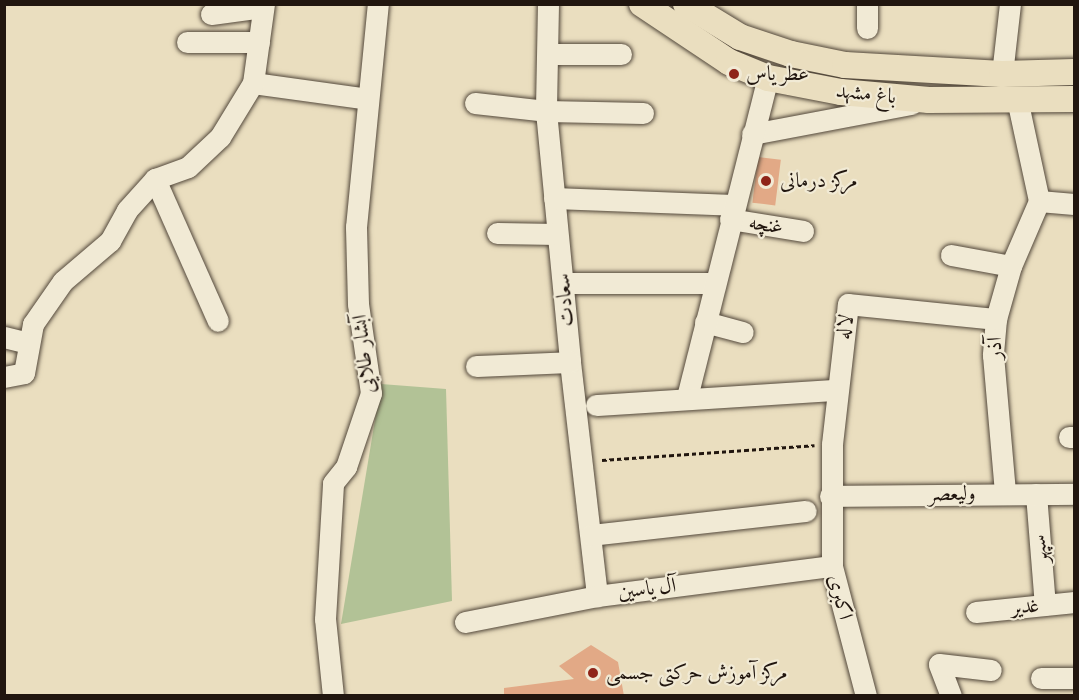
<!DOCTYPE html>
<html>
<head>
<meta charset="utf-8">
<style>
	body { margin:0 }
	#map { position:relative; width:1079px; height:700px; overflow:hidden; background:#eadebf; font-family:"IM FELL DW Pica",Amiri,serif }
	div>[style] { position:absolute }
	.green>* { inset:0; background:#b2c296 }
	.building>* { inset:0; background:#e2a986; transform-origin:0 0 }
	.path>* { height:3px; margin-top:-1.5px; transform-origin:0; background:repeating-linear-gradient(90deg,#21160f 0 4.5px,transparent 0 7.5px) }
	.roads { filter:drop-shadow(0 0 2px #53483b) drop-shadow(0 0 2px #53483b) }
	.minor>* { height:21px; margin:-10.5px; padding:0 10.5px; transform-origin:10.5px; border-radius:10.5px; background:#f1ead5 }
	.major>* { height:26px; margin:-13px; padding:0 13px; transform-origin:13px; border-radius:13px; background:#eadebf }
	.dots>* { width:16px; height:16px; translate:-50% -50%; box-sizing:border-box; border:3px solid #f1ead5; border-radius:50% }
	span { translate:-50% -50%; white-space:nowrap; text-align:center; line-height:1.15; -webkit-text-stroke:4.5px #f1ead5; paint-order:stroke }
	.poi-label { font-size:21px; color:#21160f }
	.left { translate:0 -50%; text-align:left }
	.street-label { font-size:21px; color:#21160f }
	.frame { position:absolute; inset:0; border:6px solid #21160f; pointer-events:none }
</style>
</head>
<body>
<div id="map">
	<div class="green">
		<div style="clip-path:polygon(381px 384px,446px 389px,452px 601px,341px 624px)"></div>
	</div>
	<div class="building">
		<div style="left:758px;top:157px;width:23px;height:46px;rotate:7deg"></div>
		<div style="clip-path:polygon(591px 645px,618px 662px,624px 696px,504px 696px,504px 688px,574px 679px,559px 666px)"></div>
	</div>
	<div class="path">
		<div style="left:602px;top:460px;width:213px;rotate:-4deg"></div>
	</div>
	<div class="roads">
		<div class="minor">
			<div style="left:548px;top:4px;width:107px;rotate:91.1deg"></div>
			<div style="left:546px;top:111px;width:252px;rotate:84.5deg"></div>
			<div style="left:570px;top:362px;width:236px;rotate:83.4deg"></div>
			<div style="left:867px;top:4px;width:24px;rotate:90deg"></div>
			<div style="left:211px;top:14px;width:52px;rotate:-7.7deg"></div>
			<div style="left:187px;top:42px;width:72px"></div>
			<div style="left:548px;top:54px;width:73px"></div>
			<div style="left:1002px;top:74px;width:70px;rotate:-83.5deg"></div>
			<div style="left:253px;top:83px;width:116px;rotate:7.9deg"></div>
			<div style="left:1017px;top:99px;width:104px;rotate:77.8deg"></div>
			<div style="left:1039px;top:201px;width:35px;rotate:5deg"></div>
			<div style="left:475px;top:103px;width:71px;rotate:6.4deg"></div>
			<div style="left:546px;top:111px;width:97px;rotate:1.2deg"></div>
			<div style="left:752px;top:134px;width:162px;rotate:-10.7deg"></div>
			<div style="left:155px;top:179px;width:155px;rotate:66.1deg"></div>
			<div style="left:554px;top:198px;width:179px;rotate:2.2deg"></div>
			<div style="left:730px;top:219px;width:74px;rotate:9.3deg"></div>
			<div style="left:497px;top:233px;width:60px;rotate:1deg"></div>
			<div style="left:951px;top:255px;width:61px;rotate:10.4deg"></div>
			<div style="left:1011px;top:266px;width:55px;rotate:105.8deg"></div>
			<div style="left:996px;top:319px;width:36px;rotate:95deg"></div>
			<div style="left:993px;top:355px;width:139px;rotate:85deg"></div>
			<div style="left:1011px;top:266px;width:71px;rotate:-66.7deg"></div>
			<div style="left:564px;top:283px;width:150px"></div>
			<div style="left:705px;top:322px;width:39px;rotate:15deg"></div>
			<div style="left:4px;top:337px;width:25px;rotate:14deg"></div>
			<div style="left:476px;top:366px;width:94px;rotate:-2.4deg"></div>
			<div style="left:4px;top:377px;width:20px;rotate:-11deg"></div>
			<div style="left:24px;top:373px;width:50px;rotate:-79.6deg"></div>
			<div style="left:33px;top:324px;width:52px;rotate:-55.1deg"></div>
			<div style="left:63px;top:281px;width:62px;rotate:-40.4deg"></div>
			<div style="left:110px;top:241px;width:35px;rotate:-61deg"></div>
			<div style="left:127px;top:210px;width:42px;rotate:-47.9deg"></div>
			<div style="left:155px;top:179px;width:35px;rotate:-20deg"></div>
			<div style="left:188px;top:167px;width:44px;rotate:-43.2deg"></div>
			<div style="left:220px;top:137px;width:63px;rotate:-58.6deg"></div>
			<div style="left:253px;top:83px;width:80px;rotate:-82.1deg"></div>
			<div style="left:687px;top:397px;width:329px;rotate:-75.8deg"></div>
			<div style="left:596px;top:405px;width:239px;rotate:-3.6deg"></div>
			<div style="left:1069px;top:437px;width:5px"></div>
			<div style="left:1036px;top:494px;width:111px;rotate:85.4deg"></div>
			<div style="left:830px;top:496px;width:244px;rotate:-0.5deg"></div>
			<div style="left:591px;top:535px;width:216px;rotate:-6.4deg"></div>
			<div style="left:976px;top:612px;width:99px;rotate:-5.8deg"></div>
			<div style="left:465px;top:622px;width:135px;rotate:-11.1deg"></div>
			<div style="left:597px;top:596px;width:237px;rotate:-7.3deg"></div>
			<div style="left:1041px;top:678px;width:33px"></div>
			<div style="left:333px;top:696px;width:77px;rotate:-95.9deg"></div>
			<div style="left:325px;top:619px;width:136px;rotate:-86.6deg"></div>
			<div style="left:333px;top:483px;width:21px;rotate:-51deg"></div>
			<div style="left:346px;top:467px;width:78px;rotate:-71.3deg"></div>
			<div style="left:371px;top:393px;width:90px;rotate:-98.3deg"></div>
			<div style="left:358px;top:304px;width:77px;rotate:-91.5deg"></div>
			<div style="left:356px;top:227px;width:224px;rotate:-84.4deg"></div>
			<div style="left:866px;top:696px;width:134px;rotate:-104.7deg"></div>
			<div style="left:832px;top:566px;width:122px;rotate:-90deg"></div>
			<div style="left:832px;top:444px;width:141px;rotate:-83.5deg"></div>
			<div style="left:848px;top:304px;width:149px;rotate:5.8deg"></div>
			<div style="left:951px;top:696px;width:34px;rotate:-111deg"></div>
			<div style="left:939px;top:664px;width:52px;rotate:6.6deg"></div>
		</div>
		<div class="major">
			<div style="left:642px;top:4px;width:105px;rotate:33.7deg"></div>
			<div style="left:729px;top:62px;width:42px;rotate:22.3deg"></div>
			<div style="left:768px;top:78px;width:74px;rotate:10.9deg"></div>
			<div style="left:841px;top:92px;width:88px;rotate:5.2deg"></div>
			<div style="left:929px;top:100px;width:145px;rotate:-0.4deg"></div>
			<div style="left:686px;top:4px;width:63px;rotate:31.4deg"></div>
			<div style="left:740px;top:37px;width:54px;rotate:18.4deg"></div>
			<div style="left:791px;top:54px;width:55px;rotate:11.5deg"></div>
			<div style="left:845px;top:65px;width:157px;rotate:3.3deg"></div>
			<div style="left:1002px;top:74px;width:72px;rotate:-1.6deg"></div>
		</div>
	</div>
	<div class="dots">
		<div style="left:734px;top:74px;background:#8f2418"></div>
		<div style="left:766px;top:181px;background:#8f2418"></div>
		<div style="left:593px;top:673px;background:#8f2418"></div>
	</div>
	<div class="poi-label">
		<span class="left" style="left:746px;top:74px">عطر یاس</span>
		<span class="left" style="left:780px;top:181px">مرکز درمانی</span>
		<span class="left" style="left:606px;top:673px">مرکز آموزش حرکتی جسمی</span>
	</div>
	<div class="street-label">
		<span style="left:866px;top:94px;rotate:6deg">باغ مشهد</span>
		<span style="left:766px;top:225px;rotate:9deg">غنچه</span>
		<span style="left:565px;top:300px;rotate:-95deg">سعادت</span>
		<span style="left:845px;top:327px;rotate:-80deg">لاله</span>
		<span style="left:995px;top:348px;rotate:-89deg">آذر</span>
		<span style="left:364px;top:354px;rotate:-96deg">آبشار طلایی</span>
		<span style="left:952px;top:494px;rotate:-1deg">ولیعصر</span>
		<span style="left:1040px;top:549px;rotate:-95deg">سپهر</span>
		<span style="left:647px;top:589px;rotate:-7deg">آل یاسین</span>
		<span style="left:840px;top:597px;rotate:76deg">اکبری</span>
		<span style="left:1025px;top:607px;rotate:-6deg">غدیر</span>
	</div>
	<div class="frame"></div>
</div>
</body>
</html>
